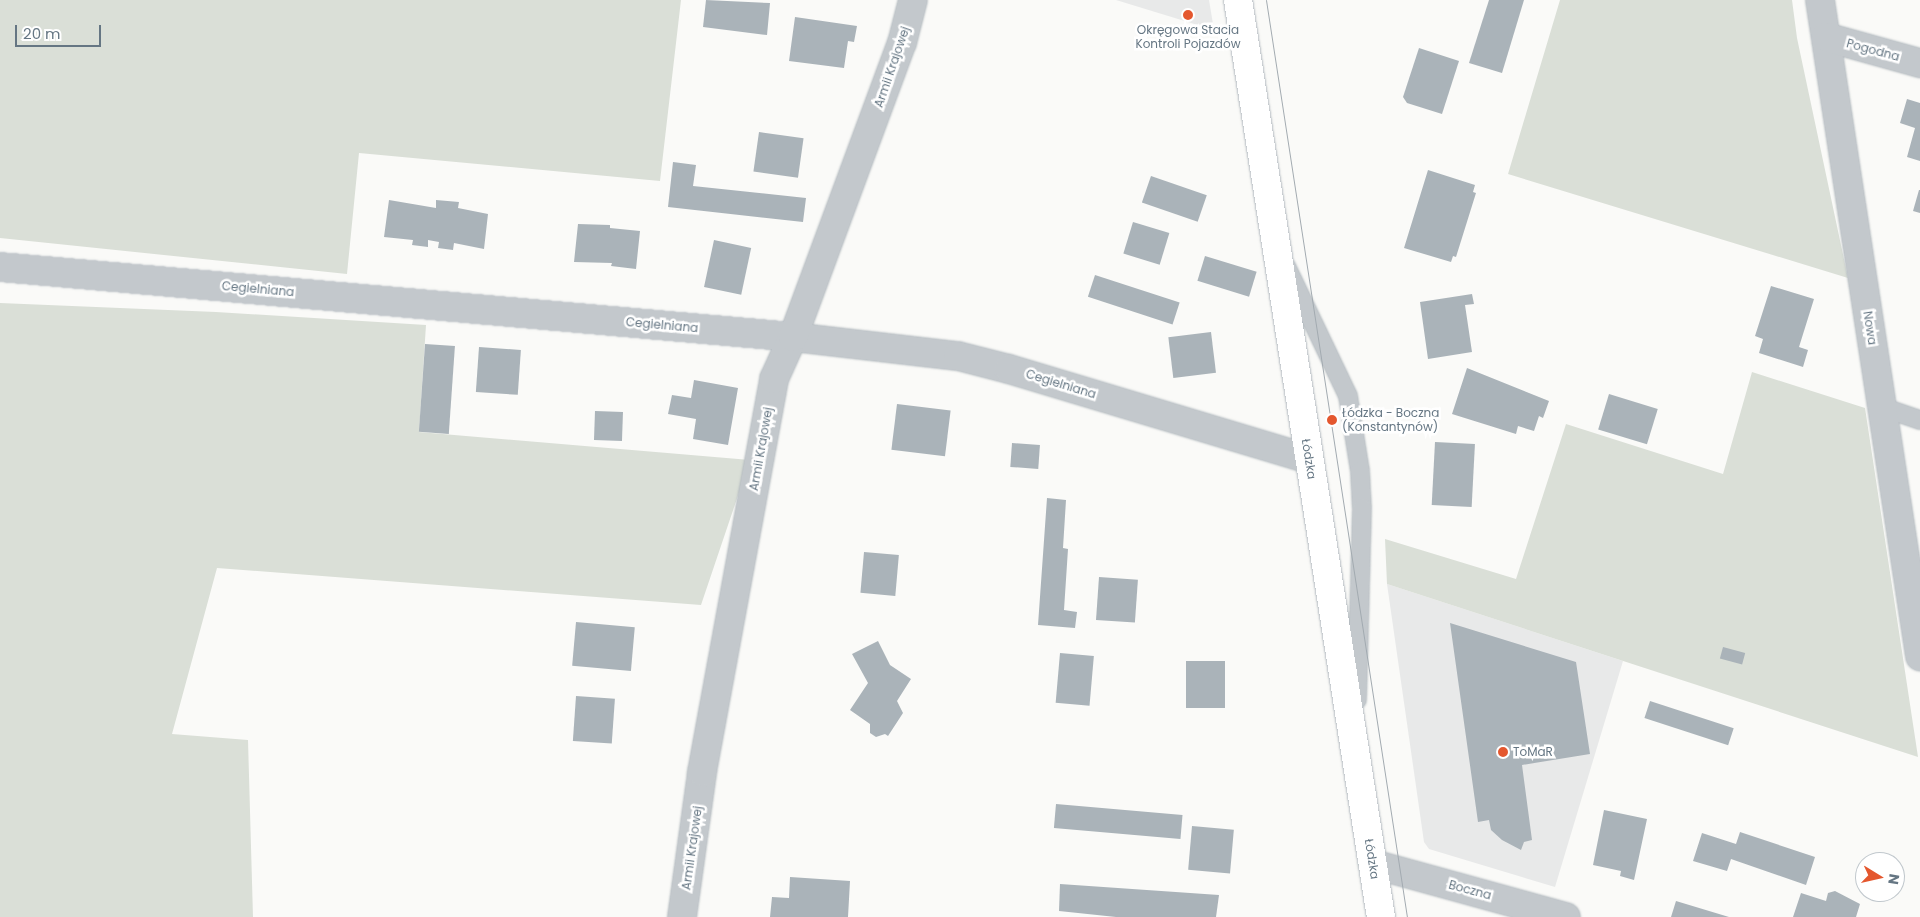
<!DOCTYPE html>
<html>
<head>
<meta charset="utf-8">
<style>
	body { margin:0 }
	#map { position:relative; width:1920px; height:917px; overflow:hidden; background:#fafaf8; font-family:Poppins,sans-serif }
	div>[style] { position:absolute }
	.built>* { inset:0; background:#e8e9e9 }
	.green>* { inset:0; background:#dadfd7 }
	.building>* { inset:0; background:#aab3b9; transform-origin:0 0 }
	.roads { filter:drop-shadow(0 0 1px #b3babf) drop-shadow(0 0 1px #b3babf) }
	.service>* { height:18px; margin:-9px; padding:0 9px; transform-origin:9px; border-radius:9px; background:#c3c8cc }
	.minor>* { height:28px; margin:-14px; padding:0 14px; transform-origin:14px; border-radius:14px; background:#c3c8cc }
	.secondary>* { height:28px; margin:-14px; padding:0 14px; transform-origin:14px; border-radius:14px; background:#fff }
	.tram>* { height:1px; margin:-0.5px; padding:0 0.5px; transform-origin:0.5px; border-radius:0.5px; background:#a2aab0 }
	.dots>* { width:14px; height:14px; translate:-50% -50%; box-sizing:border-box; border:2px solid #fff; border-radius:50% }
	span { translate:-50% -50%; white-space:nowrap; text-align:center; line-height:1.15; -webkit-text-stroke:5px #fff; paint-order:stroke }
	.poi-label { font-size:12px; color:#657683 }
	.left { translate:0 -50%; text-align:left }
	.street-label { font-size:12px; color:#657683 }
	.north { position:absolute; left:1855px; top:852px; width:50px; height:50px; box-sizing:border-box; background:#fff; border:1px solid #c1c8cd; border-radius:50%; rotate:99deg; font-size:14px; font-weight:700; line-height:20px; text-align:center; color:#657683 }
	.north::after { content:''; display:block; margin:auto; width:18px; height:22px; background:#e4572e; clip-path:polygon(50% 0,100% 100%,50% 72%,0 100%) }
	.scale { position:absolute; left:15px; top:25px; width:86px; height:22px; box-sizing:border-box; border:2px solid #657683; border-top:0; padding-left:6px; font-size:15px; line-height:18px; white-space:nowrap; color:#657683; -webkit-text-stroke:4px #fff; paint-order:stroke }
</style>
</head>
<body>
<div id="map">
	<div class="built">
		<div style="clip-path:polygon(1116px 0,1209px 0,1214px 30px)"></div>
		<div style="clip-path:polygon(1387px 584px,1623px 661px,1555px 887px,1429px 849px,1424px 842px)"></div>
	</div>
	<div class="green">
		<div style="clip-path:polygon(0 0,681px 0,660px 181px,359px 153px,347px 274px,0 238px)"></div>
		<div style="clip-path:polygon(1560px 0,1792px 0,1797px 38px,1848px 278px,1508px 174px)"></div>
		<div style="clip-path:polygon(0 303px,216px 312px,426px 325px,419px 432px,750px 460px,701px 605px,217px 568px,172px 734px,248px 740px,253px 917px,0 917px)"></div>
		<div style="clip-path:polygon(1752px 372px,1865px 408px,1918px 757px,1387px 584px,1385px 539px,1516px 579px,1566px 424px,1723px 474px)"></div>
	</div>
	<div class="building">
		<div style="clip-path:polygon(706px 0,770px 3px,767px 35px,703px 27px)"></div>
		<div style="clip-path:polygon(1489px 0,1524px 0,1502px 73px,1469px 63px)"></div>
		<div style="clip-path:polygon(795px 17px,857px 26px,854px 42px,848px 41px,844px 68px,789px 61px)"></div>
		<div style="clip-path:polygon(1419px 48px,1459px 61px,1442px 114px,1407px 103px,1403px 97px)"></div>
		<div style="clip-path:polygon(1907px 99px,1920px 103px,1920px 161px,1907px 157px,1915px 128px,1900px 123px)"></div>
		<div style="left:759px;top:132px;width:45px;height:40px;rotate:8deg"></div>
		<div style="clip-path:polygon(673px 162px,696px 165px,693px 186px,806px 198px,803px 222px,668px 207px)"></div>
		<div style="clip-path:polygon(1428px 170px,1475px 185px,1473px 192px,1476px 193px,1456px 257px,1453px 256px,1451px 262px,1404px 248px)"></div>
		<div style="left:1151px;top:176px;width:59px;height:28px;rotate:19deg"></div>
		<div style="clip-path:polygon(1919px 190px,1920px 190px,1920px 213px,1913px 211px)"></div>
		<div style="clip-path:polygon(389px 200px,436px 208px,436px 200px,459px 202px,458px 208px,488px 214px,484px 249px,454px 243px,453px 250px,438px 248px,439px 242px,428px 240px,428px 247px,412px 245px,413px 240px,384px 237px)"></div>
		<div style="left:1133px;top:222px;width:38px;height:33px;rotate:17deg"></div>
		<div style="clip-path:polygon(578px 224px,610px 225px,610px 228px,640px 231px,636px 269px,611px 266px,612px 263px,574px 262px)"></div>
		<div style="left:714px;top:240px;width:38px;height:48px;rotate:12deg"></div>
		<div style="left:1205px;top:256px;width:54px;height:26px;rotate:17deg"></div>
		<div style="left:1095px;top:275px;width:89px;height:23px;rotate:18deg"></div>
		<div style="clip-path:polygon(1771px 286px,1814px 299px,1799px 347px,1808px 350px,1803px 367px,1759px 353px,1763px 339px,1755px 336px)"></div>
		<div style="clip-path:polygon(1472px 294px,1474px 304px,1465px 305px,1472px 352px,1428px 359px,1420px 302px)"></div>
		<div style="left:1211px;top:332px;width:41px;height:43px;rotate:83deg"></div>
		<div style="left:425px;top:344px;width:30px;height:88px;rotate:4deg"></div>
		<div style="left:479px;top:347px;width:42px;height:45px;rotate:4deg"></div>
		<div style="clip-path:polygon(1467px 368px,1549px 401px,1543px 418px,1539px 416px,1534px 431px,1518px 426px,1516px 434px,1452px 414px)"></div>
		<div style="clip-path:polygon(694px 380px,738px 388px,728px 445px,693px 439px,696px 419px,668px 414px,672px 395px,691px 398px)"></div>
		<div style="left:1609px;top:394px;width:51px;height:37px;rotate:17deg"></div>
		<div style="left:897px;top:404px;width:54px;height:46px;rotate:7deg"></div>
		<div style="left:595px;top:411px;width:28px;height:29px;rotate:2deg"></div>
		<div style="left:1435px;top:442px;width:40px;height:63px;rotate:3deg"></div>
		<div style="left:1012px;top:443px;width:28px;height:24px;rotate:4deg"></div>
		<div style="clip-path:polygon(1047px 498px,1066px 500px,1063px 548px,1068px 549px,1064px 610px,1077px 612px,1075px 628px,1038px 625px)"></div>
		<div style="left:864px;top:552px;width:35px;height:41px;rotate:5deg"></div>
		<div style="left:1099px;top:577px;width:39px;height:43px;rotate:4deg"></div>
		<div style="left:576px;top:622px;width:59px;height:44px;rotate:5deg"></div>
		<div style="clip-path:polygon(1450px 623px,1576px 662px,1590px 754px,1522px 765px,1532px 840px,1524px 842px,1521px 850px,1502px 840px,1491px 830px,1489px 820px,1478px 822px)"></div>
		<div style="clip-path:polygon(878px 641px,890px 665px,911px 679px,897px 701px,903px 713px,888px 736px,885px 734px,876px 737px,870px 733px,870px 724px,850px 710px,868px 683px,852px 654px)"></div>
		<div style="left:1723px;top:647px;width:23px;height:12px;rotate:15deg"></div>
		<div style="left:1060px;top:653px;width:34px;height:50px;rotate:5deg"></div>
		<div style="left:1186px;top:661px;width:39px;height:47px"></div>
		<div style="left:576px;top:696px;width:39px;height:45px;rotate:4deg"></div>
		<div style="left:1650px;top:701px;width:88px;height:18px;rotate:18deg"></div>
		<div style="left:1056px;top:804px;width:127px;height:24px;rotate:5deg"></div>
		<div style="clip-path:polygon(1604px 810px,1647px 819px,1634px 880px,1620px 876px,1621px 871px,1593px 865px)"></div>
		<div style="left:1192px;top:826px;width:42px;height:44px;rotate:5deg"></div>
		<div style="clip-path:polygon(1740px 832px,1815px 857px,1806px 885px,1731px 859px,1727px 871px,1693px 861px,1702px 833px,1736px 844px)"></div>
		<div style="clip-path:polygon(790px 877px,850px 881px,848px 917px,770px 917px,772px 897px,789px 898px)"></div>
		<div style="clip-path:polygon(1060px 884px,1219px 895px,1216px 917px,1116px 917px,1059px 911px)"></div>
		<div style="clip-path:polygon(1835px 891px,1860px 904px,1856px 917px,1793px 917px,1801px 893px,1826px 901px,1828px 893px)"></div>
		<div style="clip-path:polygon(1676px 901px,1729px 917px,1671px 917px)"></div>
	</div>
	<div class="roads">
		<div class="service">
			<div style="left:1286px;top:266px;width:144px;rotate:64.5deg"></div>
			<div style="left:1348px;top:396px;width:76px;rotate:80.9deg"></div>
			<div style="left:1360px;top:471px;width:37px;rotate:87deg"></div>
			<div style="left:1362px;top:508px;width:192px;rotate:91.5deg"></div>
			<div style="left:1882px;top:407px;width:40px;rotate:18.9deg"></div>
		</div>
		<div class="minor">
			<div style="left:1820px;top:0;width:664px;rotate:81.33deg"></div>
			<div style="left:1826px;top:37px;width:98px;rotate:15.5deg"></div>
			<div style="left:0;top:267px;width:796px;rotate:5.04deg"></div>
			<div style="left:793px;top:337px;width:166px;rotate:6.6deg"></div>
			<div style="left:958px;top:356px;width:53px;rotate:14.3deg"></div>
			<div style="left:1009px;top:369px;width:313px;rotate:16.7deg"></div>
			<div style="left:1373px;top:864px;width:200px;rotate:15.4deg"></div>
			<div style="left:682px;top:917px;width:146px;rotate:-82.1deg"></div>
			<div style="left:702px;top:772px;width:400px;rotate:-79.6deg"></div>
			<div style="left:774px;top:379px;width:46px;rotate:-65.7deg"></div>
			<div style="left:793px;top:337px;width:314px;rotate:-69.7deg"></div>
			<div style="left:902px;top:43px;width:44px;rotate:-75.7deg"></div>
		</div>
		<div class="secondary">
			<div style="left:1238px;top:0;width:928px;rotate:81.14deg"></div>
		</div>
	</div>
	<div class="tram">
		<div style="left:1266px;top:0;width:928px;rotate:81.26deg"></div>
	</div>
	<div class="dots">
		<div style="left:1188px;top:15px;background:#e4572e"></div>
		<div style="left:1332px;top:420px;background:#e4572e"></div>
		<div style="left:1503px;top:752px;background:#e4572e"></div>
	</div>
	<div class="poi-label">
		<span style="left:1188px;top:37px">Okręgowa Stacja<br>Kontroli Pojazdów</span>
		<span class="left" style="left:1342px;top:420px">Łódzka - Boczna<br>(Konstantynów)</span>
		<span class="left" style="left:1513px;top:752px">ToMaR</span>
	</div>
	<div class="street-label">
		<span style="left:1873px;top:50px;rotate:15deg">Pogodna</span>
		<span style="left:892px;top:67px;rotate:-71deg">Armii Krajowej</span>
		<span style="left:258px;top:289px;rotate:5deg">Cegielniana</span>
		<span style="left:662px;top:325px;rotate:5deg">Cegielniana</span>
		<span style="left:1870px;top:328px;rotate:81deg">Nowa</span>
		<span style="left:1061px;top:384px;rotate:17deg">Cegielniana</span>
		<span style="left:761px;top:449px;rotate:-80deg">Armii Krajowej</span>
		<span style="left:1309px;top:459px;rotate:81deg">Łódzka</span>
		<span style="left:692px;top:848px;rotate:-82deg">Armii Krajowej</span>
		<span style="left:1372px;top:859px;rotate:81deg">Łódzka</span>
		<span style="left:1470px;top:890px;rotate:15deg">Boczna</span>
	</div>
	<div class="north">N</div>
	<div class="scale">20 m</div>
</div>
</body>
</html>
